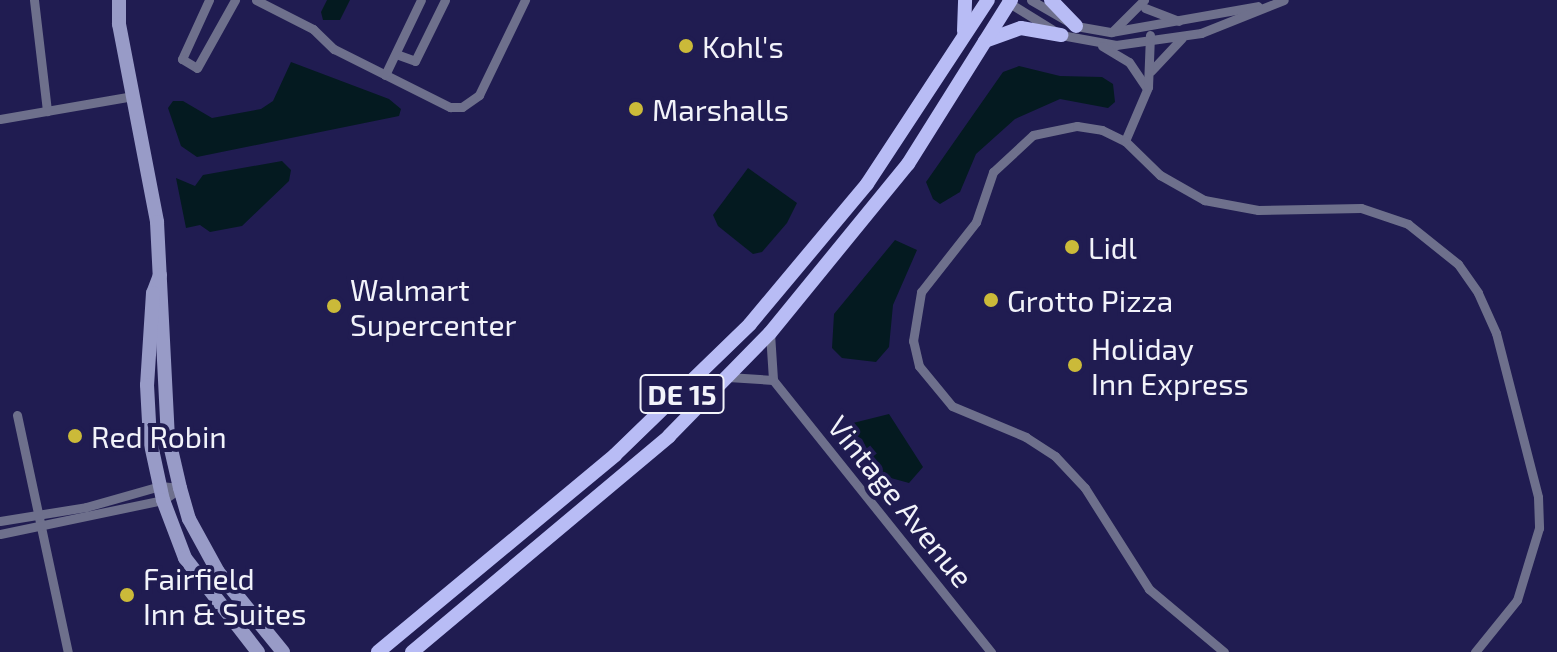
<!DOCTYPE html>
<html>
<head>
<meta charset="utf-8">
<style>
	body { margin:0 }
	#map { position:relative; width:1557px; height:652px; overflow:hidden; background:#201c51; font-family:"Exo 2",sans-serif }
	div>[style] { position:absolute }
	.water>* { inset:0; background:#041a20 }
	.street>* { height:9px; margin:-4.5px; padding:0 4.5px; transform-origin:4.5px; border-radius:4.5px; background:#6e708c }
	.secondary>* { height:14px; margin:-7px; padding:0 7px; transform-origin:7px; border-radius:7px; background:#989bc7 }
	.primary>* { height:14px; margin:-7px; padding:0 7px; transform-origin:7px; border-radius:7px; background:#b8bcf5 }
	.dots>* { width:22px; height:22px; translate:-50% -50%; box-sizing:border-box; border:4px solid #201c51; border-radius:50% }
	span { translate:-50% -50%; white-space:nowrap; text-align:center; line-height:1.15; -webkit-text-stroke:8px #201c51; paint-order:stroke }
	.shield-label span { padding:2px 6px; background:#201c51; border:2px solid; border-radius:6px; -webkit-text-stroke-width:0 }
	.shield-label { font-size:28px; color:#f2f3fa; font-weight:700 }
	.poi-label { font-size:30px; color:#f2f3fa }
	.left { translate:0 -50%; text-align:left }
	.street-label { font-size:30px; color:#f2f3fa }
</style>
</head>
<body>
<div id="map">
	<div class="water">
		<div style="clip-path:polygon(327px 0,350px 0,340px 20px,323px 20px,321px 12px)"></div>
		<div style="clip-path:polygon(291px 62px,389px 99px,401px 109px,399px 116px,197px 157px,181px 146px,168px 108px,173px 101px,183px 101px,212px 118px,261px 109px,273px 101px)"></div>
		<div style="clip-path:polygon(1019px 66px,1060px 76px,1102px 77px,1113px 84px,1115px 102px,1108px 108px,1060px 99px,1015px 119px,976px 154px,960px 192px,940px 204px,933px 199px,926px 182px,1003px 72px)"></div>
		<div style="clip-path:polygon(282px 161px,291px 170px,289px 181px,242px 226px,210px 232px,200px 225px,186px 228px,176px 178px,195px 186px,203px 175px)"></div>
		<div style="clip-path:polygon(748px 168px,797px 203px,787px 223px,762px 252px,753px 254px,718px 226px,713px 215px)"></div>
		<div style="clip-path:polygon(895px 240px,917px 250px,893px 305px,889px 347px,876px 362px,842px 358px,832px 348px,834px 314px)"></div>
		<div style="clip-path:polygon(889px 414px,923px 467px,909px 483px,880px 475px,862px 439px,852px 433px,853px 423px)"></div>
	</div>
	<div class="street">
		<div style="left:34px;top:0;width:112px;rotate:83.3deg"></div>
		<div style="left:209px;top:0;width:65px;rotate:114.6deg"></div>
		<div style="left:182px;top:59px;width:17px;rotate:31deg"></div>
		<div style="left:197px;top:68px;width:78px;rotate:-60.8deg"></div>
		<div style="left:256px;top:0;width:64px;rotate:27deg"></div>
		<div style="left:313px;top:29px;width:29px;rotate:44deg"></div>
		<div style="left:334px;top:49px;width:130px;rotate:26.6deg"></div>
		<div style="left:450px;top:107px;width:12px"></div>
		<div style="left:462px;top:107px;width:21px;rotate:-35deg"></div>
		<div style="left:479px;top:95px;width:106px;rotate:-64.2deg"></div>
		<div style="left:1031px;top:0;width:52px;rotate:30deg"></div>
		<div style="left:1076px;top:26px;width:36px;rotate:10deg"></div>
		<div style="left:1111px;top:32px;width:149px;rotate:-10deg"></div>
		<div style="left:1006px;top:1px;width:65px;rotate:31.7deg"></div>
		<div style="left:1061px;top:35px;width:56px;rotate:10.3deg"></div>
		<div style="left:1116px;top:45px;width:86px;rotate:-8deg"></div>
		<div style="left:1201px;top:33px;width:89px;rotate:-21.7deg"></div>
		<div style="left:1145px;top:8px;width:36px;rotate:21deg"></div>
		<div style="left:1113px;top:31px;width:44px;rotate:-45deg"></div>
		<div style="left:1102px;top:46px;width:31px;rotate:31deg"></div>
		<div style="left:1129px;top:62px;width:32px;rotate:56deg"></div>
		<div style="left:396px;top:54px;width:20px;rotate:20deg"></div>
		<div style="left:415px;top:61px;width:68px;rotate:-63.8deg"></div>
		<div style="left:1151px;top:71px;width:45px;rotate:-46.8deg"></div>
		<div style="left:385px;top:75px;width:83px;rotate:-64.4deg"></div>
		<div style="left:0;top:119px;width:135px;rotate:-9.8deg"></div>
		<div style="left:1125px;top:141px;width:59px;rotate:-66.9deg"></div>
		<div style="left:1148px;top:87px;width:52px;rotate:-87.8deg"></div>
		<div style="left:770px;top:333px;width:47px;rotate:86.3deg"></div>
		<div style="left:773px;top:380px;width:349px;rotate:51.3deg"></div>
		<div style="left:728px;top:377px;width:45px;rotate:3.8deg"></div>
		<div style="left:17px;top:415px;width:242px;rotate:77.9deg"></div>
		<div style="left:0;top:521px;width:87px;rotate:-9.2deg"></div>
		<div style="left:86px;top:507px;width:77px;rotate:-15.8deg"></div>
		<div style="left:160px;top:486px;width:20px;rotate:6deg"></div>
		<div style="left:0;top:534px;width:167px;rotate:-11.8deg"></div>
		<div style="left:163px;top:500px;width:21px;rotate:-35deg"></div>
		<div style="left:1224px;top:652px;width:98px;rotate:-140deg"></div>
		<div style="left:1149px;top:589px;width:120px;rotate:-122.4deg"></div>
		<div style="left:1085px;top:488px;width:44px;rotate:-133.2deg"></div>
		<div style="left:1055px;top:456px;width:35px;rotate:-147deg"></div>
		<div style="left:1026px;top:437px;width:80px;rotate:-157.3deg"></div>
		<div style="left:952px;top:406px;width:52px;rotate:-129.5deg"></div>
		<div style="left:919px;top:366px;width:26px;rotate:-103deg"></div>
		<div style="left:913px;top:341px;width:50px;rotate:-80.7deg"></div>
		<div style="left:921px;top:292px;width:89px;rotate:-51.8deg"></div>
		<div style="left:976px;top:222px;width:53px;rotate:-71.2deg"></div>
		<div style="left:993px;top:172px;width:54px;rotate:-42.8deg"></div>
		<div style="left:1033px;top:135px;width:45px;rotate:-11.6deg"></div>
		<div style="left:1077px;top:126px;width:25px;rotate:9deg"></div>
		<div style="left:1102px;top:130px;width:25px;rotate:26deg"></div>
		<div style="left:1125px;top:141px;width:49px;rotate:44.2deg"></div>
		<div style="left:1160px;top:175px;width:51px;rotate:29.6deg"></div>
		<div style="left:1204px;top:200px;width:55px;rotate:10.5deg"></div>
		<div style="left:1258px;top:210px;width:103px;rotate:-1.1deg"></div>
		<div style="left:1361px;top:208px;width:50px;rotate:18.8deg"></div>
		<div style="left:1408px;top:224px;width:64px;rotate:38.7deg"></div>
		<div style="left:1458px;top:264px;width:35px;rotate:55deg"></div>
		<div style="left:1478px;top:293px;width:44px;rotate:65.8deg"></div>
		<div style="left:1496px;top:333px;width:169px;rotate:75.6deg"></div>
		<div style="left:1538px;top:497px;width:31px;rotate:88deg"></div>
		<div style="left:1539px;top:528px;width:75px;rotate:107deg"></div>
		<div style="left:1517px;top:600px;width:67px;rotate:128.9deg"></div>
	</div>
	<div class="secondary">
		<div style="left:119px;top:0;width:24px;rotate:90deg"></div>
		<div style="left:119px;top:24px;width:202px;rotate:79.1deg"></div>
		<div style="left:157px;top:222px;width:214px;rotate:87.1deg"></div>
		<div style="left:168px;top:436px;width:53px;rotate:77deg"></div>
		<div style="left:180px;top:488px;width:32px;rotate:74deg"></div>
		<div style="left:189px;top:519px;width:60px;rotate:61.3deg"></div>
		<div style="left:218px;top:572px;width:103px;rotate:50.9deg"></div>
		<div style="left:160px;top:275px;width:19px;rotate:111deg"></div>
		<div style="left:153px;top:293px;width:92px;rotate:93.7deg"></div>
		<div style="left:147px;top:385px;width:55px;rotate:86.9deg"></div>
		<div style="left:150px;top:440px;width:61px;rotate:77.8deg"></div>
		<div style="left:163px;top:500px;width:62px;rotate:69.2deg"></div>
		<div style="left:185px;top:558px;width:119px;rotate:52.2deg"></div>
	</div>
	<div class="primary">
		<div style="left:1051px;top:0;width:36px;rotate:46deg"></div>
		<div style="left:964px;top:31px;width:31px;rotate:-88deg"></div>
		<div style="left:985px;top:41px;width:38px;rotate:-20deg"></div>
		<div style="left:1021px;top:28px;width:41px;rotate:9.9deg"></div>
		<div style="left:378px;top:652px;width:308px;rotate:-39.7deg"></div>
		<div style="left:615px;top:455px;width:188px;rotate:-44.1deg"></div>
		<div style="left:750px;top:324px;width:182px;rotate:-50.1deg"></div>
		<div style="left:867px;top:184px;width:220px;rotate:-56.7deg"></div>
		<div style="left:412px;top:652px;width:336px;rotate:-40deg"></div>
		<div style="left:669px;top:436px;width:144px;rotate:-45.6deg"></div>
		<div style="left:770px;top:333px;width:218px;rotate:-50.8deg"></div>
		<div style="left:908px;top:164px;width:194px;rotate:-57.9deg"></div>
	</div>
	<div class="dots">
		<div style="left:686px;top:46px;background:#cbba39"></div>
		<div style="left:636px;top:109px;background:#cbba39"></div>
		<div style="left:1072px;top:247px;background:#cbba39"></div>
		<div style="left:991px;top:300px;background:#cbba39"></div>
		<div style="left:334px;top:306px;background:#cbba39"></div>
		<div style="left:1075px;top:365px;background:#cbba39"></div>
		<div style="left:75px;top:436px;background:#cbba39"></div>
		<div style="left:127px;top:595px;background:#cbba39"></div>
	</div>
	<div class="shield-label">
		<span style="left:682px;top:394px">DE 15</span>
	</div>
	<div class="poi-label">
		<span class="left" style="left:702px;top:46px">Kohl's</span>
		<span class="left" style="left:652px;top:109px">Marshalls</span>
		<span class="left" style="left:1088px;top:247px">Lidl</span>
		<span class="left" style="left:350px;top:306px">Walmart<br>Supercenter</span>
		<span class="left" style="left:1007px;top:300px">Grotto Pizza</span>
		<span class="left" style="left:1091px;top:365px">Holiday<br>Inn Express</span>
		<span class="left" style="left:91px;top:436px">Red Robin</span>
		<span class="left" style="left:143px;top:595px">Fairfield<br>Inn &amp; Suites</span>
	</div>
	<div class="street-label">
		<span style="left:901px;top:501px;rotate:51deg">Vintage Avenue</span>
	</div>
</div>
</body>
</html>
